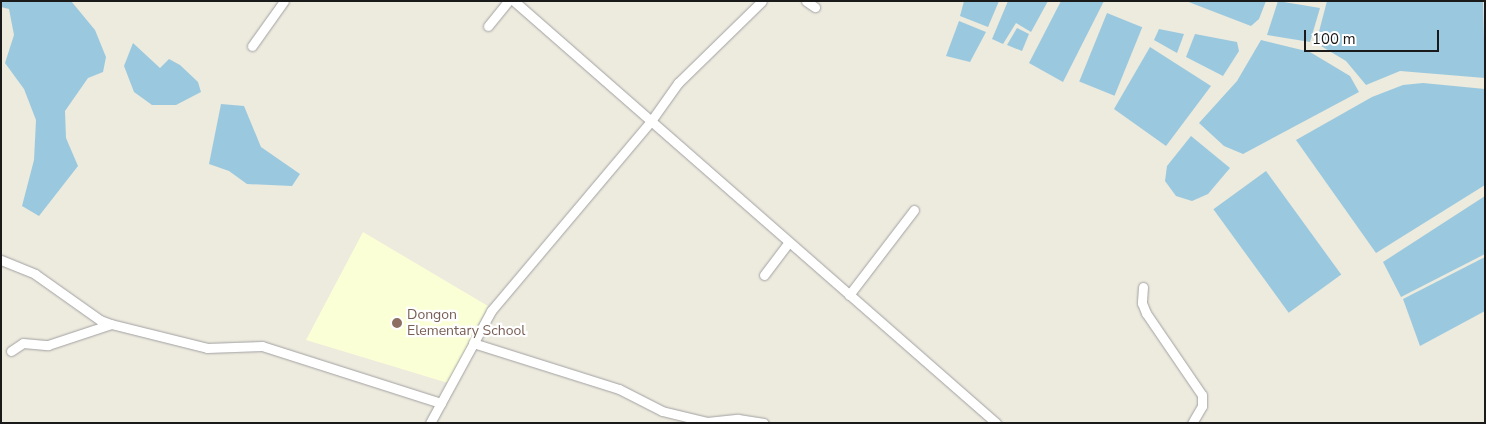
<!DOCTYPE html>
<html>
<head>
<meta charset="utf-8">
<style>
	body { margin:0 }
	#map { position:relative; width:1486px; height:424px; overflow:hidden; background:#edeade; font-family:"Nunito Sans",sans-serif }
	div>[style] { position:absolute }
	.education>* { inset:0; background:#fbffd6 }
	.water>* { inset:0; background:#9ac9df; transform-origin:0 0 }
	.roads { filter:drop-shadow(0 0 1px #a1a1a1) drop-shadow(0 0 1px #a1a1a1) }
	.street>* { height:9px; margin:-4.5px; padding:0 4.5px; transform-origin:4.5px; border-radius:4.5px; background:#fff }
	.dots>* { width:14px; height:14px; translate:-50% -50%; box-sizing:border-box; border:2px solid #fff; border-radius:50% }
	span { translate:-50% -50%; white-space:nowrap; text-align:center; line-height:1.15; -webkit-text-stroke:4.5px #fff; paint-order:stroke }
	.education-label { font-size:14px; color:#785e54 }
	.left { translate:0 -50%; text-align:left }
	.frame { position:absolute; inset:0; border:2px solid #1a1a1a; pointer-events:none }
	.scale { position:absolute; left:1304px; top:30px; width:135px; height:22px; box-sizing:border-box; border:2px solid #1a1a1a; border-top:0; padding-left:6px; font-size:15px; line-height:18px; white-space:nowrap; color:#1a1a1a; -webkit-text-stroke:4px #fff; paint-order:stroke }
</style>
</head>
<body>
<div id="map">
	<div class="education">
		<div style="clip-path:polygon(363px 232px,488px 306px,448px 383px,306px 340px)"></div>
	</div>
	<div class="water">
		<div style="clip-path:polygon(1px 1px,71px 1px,95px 30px,106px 57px,103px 72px,88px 78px,65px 111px,66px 138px,78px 166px,39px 216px,22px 206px,34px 160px,36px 120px,24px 89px,5px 63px,14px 35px,9px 9px,1px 7px)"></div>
		<div style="clip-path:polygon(964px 1px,999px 1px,988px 27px,960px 16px)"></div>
		<div style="clip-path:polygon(1008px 1px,1048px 1px,1031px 32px,1016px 23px,1003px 44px,992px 39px)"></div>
		<div style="clip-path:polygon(1061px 1px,1104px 1px,1063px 82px,1029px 63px)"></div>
		<div style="clip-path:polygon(1186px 1px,1266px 1px,1259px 19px,1251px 26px)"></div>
		<div style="clip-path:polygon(1278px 1px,1320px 8px,1310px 42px,1267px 35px)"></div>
		<div style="clip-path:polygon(1327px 1px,1483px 1px,1485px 78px,1400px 71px,1366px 85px,1346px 61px,1316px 43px)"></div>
		<div style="left:1107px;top:13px;width:38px;height:74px;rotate:22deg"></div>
		<div style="clip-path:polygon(959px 21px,986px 32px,970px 62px,946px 56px)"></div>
		<div style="clip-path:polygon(1017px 28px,1029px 34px,1022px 51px,1007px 45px)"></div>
		<div style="clip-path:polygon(1159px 29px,1184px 34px,1177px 53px,1154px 40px)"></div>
		<div style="clip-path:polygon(1195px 34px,1237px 42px,1239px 51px,1223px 76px,1186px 57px)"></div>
		<div style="clip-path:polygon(1261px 40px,1310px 52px,1350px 76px,1359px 92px,1243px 154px,1224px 146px,1199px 123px,1237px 81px)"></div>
		<div style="clip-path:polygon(133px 43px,160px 68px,169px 59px,180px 65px,198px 82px,201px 92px,176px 105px,152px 105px,134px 92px,124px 66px)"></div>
		<div style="clip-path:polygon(1150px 47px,1211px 86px,1166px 146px,1114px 109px)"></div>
		<div style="clip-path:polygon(1423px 83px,1485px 89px,1485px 185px,1376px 253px,1296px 140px,1372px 97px,1403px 85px)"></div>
		<div style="clip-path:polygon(221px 104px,244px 106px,261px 147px,300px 174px,292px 186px,247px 184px,229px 171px,209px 164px)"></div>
		<div style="clip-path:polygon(1191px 136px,1230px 168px,1208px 194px,1192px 201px,1176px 196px,1165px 181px,1167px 166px)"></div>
		<div style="left:1266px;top:171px;width:128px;height:65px;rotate:54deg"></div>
		<div style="clip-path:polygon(1485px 196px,1485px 254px,1401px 297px,1383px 262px)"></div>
		<div style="clip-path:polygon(1485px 257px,1485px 311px,1420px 346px,1403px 299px)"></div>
	</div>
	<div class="roads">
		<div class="street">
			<div style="left:514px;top:1px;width:641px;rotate:41.2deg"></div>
			<div style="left:806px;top:1px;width:11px;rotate:34deg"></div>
			<div style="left:488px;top:26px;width:32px;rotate:-51deg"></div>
			<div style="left:252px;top:46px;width:55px;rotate:-54.6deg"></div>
			<div style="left:1px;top:260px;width:37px;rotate:22deg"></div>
			<div style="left:35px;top:274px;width:80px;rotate:35.3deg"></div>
			<div style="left:100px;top:320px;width:12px;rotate:20deg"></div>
			<div style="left:111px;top:324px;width:99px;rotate:14deg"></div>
			<div style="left:207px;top:348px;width:55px;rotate:-2.1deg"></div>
			<div style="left:262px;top:346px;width:188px;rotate:17.7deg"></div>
			<div style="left:764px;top:275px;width:41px;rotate:-52.9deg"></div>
			<div style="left:1143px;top:287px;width:16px;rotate:94deg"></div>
			<div style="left:1142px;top:303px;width:11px;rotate:68deg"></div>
			<div style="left:1146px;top:313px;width:99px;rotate:55.7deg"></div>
			<div style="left:1202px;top:395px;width:11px;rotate:90deg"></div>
			<div style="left:1202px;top:406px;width:20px;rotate:120deg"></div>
			<div style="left:849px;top:295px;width:107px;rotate:-52.6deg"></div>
			<div style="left:473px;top:343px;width:153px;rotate:17.5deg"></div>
			<div style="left:619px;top:389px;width:48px;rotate:27.1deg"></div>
			<div style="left:662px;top:411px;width:46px;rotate:13.7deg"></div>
			<div style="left:707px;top:422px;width:31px;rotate:-6deg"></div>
			<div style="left:738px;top:419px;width:26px;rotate:9deg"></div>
			<div style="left:11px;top:351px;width:14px;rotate:-34deg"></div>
			<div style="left:23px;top:343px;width:25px;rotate:5deg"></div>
			<div style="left:48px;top:345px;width:66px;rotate:-18.4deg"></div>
			<div style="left:430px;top:423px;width:128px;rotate:-61.4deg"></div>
			<div style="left:491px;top:311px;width:248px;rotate:-49.9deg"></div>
			<div style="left:651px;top:121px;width:47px;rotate:-54.6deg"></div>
			<div style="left:678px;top:83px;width:117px;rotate:-44.3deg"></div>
		</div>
	</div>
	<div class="dots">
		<div style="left:397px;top:323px;background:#8d6e63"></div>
	</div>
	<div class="education-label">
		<span class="left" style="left:407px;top:323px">Dongon<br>Elementary School</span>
	</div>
	<div class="frame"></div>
	<div class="scale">100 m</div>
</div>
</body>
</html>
